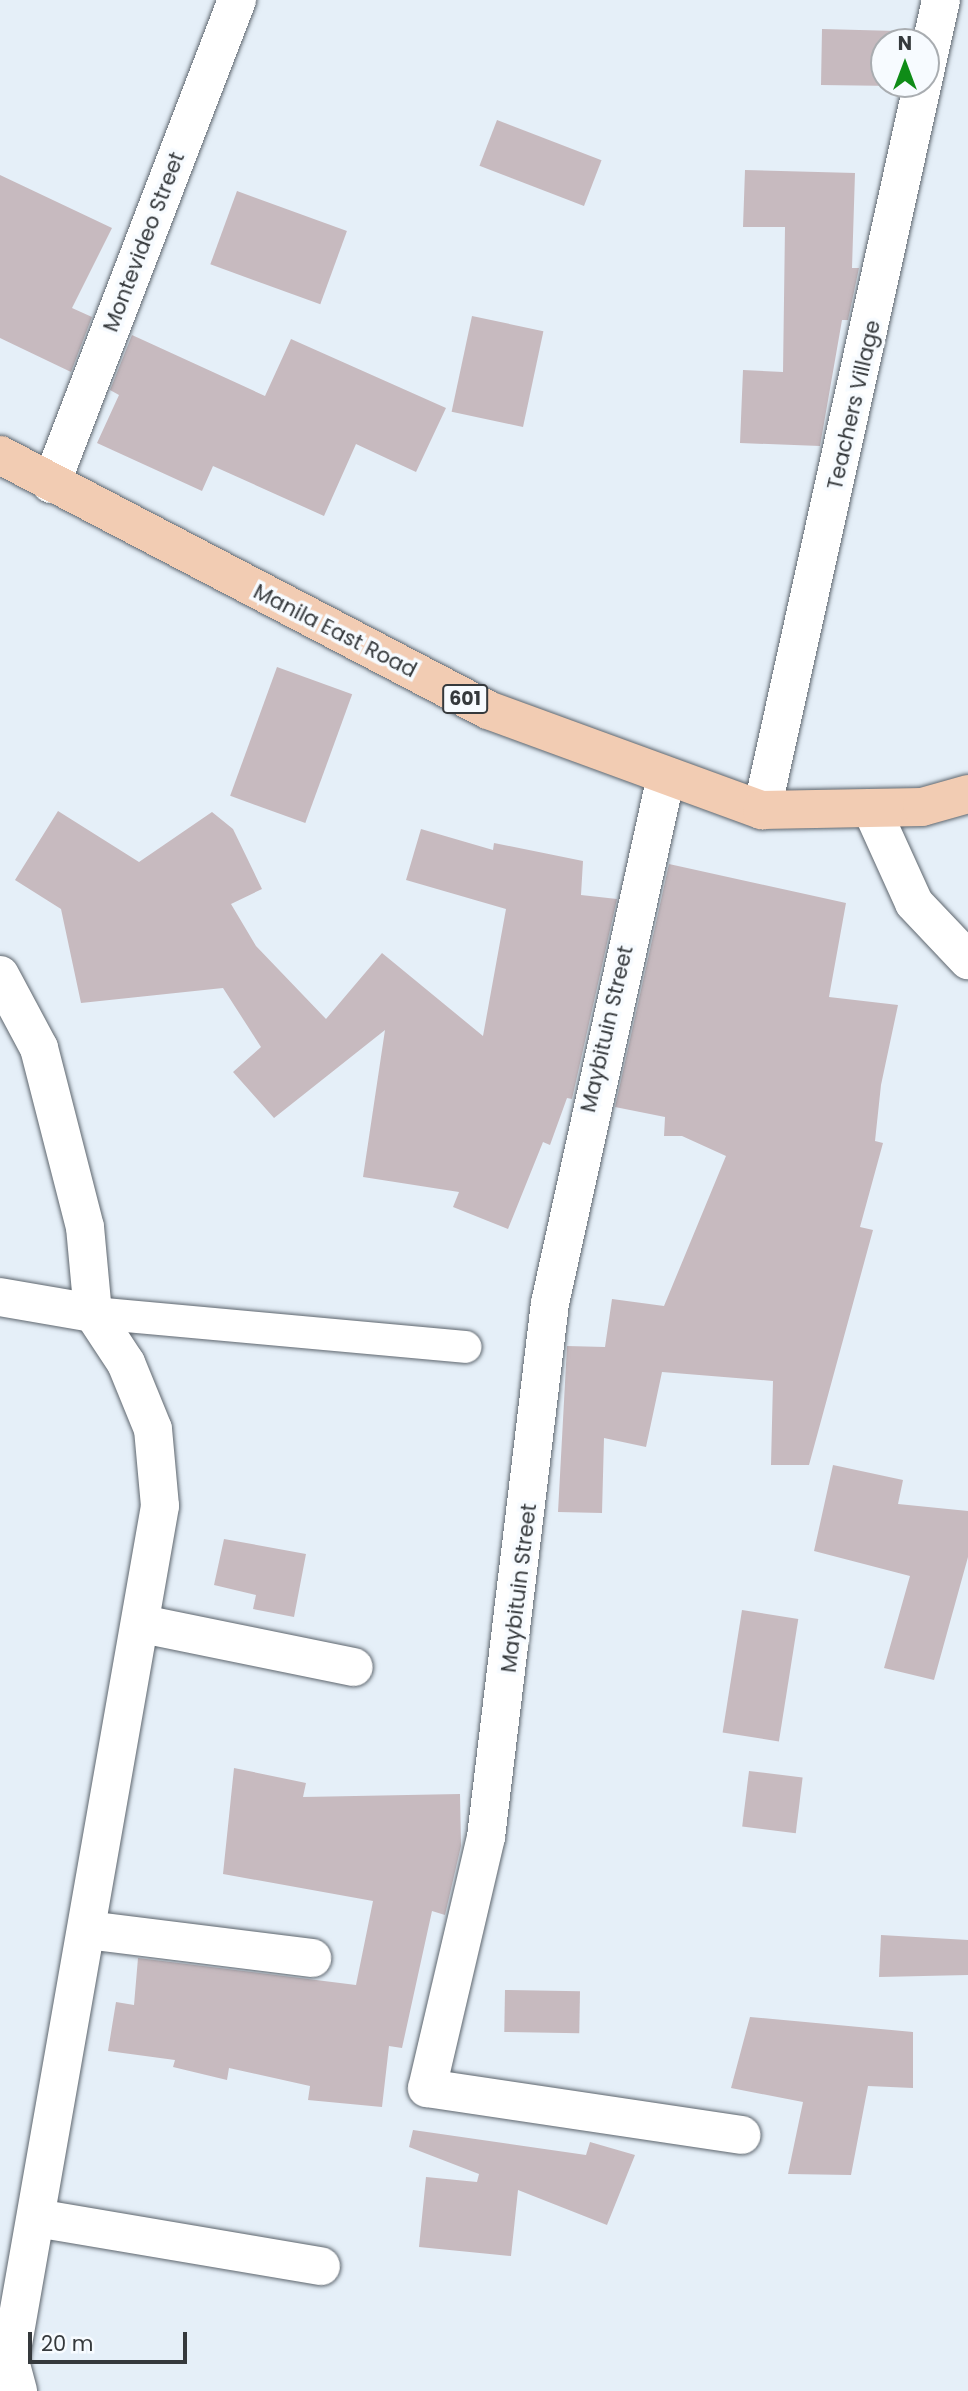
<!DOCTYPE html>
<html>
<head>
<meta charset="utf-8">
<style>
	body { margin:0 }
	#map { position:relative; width:968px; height:2391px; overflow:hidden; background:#e5eff8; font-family:Poppins,sans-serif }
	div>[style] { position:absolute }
	.building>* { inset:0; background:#c7babf; transform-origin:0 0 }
	.roads { filter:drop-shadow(0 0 2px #5e666e) drop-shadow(0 0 2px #5e666e) }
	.lane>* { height:32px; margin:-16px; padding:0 16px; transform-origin:16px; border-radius:16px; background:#fff }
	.street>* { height:38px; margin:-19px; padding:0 19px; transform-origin:19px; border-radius:19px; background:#fff }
	.primary>* { height:38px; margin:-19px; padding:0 19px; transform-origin:19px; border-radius:19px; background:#f2ccb3 }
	span { translate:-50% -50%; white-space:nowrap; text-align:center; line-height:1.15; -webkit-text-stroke:7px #f7fbff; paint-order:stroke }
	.shield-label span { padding:2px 5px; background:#f7fbff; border:2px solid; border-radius:5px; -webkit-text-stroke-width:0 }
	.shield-label { font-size:19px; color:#35393c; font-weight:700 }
	.street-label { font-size:21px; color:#35393c }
	.north { position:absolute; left:870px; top:28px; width:70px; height:70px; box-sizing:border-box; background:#f7fbff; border:2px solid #a9adb1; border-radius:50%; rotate:0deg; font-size:19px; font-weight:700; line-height:28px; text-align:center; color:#35393c }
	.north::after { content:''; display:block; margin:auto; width:24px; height:32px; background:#0f8c17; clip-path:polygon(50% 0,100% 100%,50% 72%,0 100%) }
	.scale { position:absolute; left:28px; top:2332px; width:159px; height:32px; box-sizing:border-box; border:4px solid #35393c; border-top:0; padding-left:9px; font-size:21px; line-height:24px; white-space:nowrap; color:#35393c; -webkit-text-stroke:5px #f7fbff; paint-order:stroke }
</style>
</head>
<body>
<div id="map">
	<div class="building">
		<div style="clip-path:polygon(822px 29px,897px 31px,897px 42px,884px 42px,884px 84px,895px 86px,821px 85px)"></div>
		<div style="left:497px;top:120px;width:112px;height:49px;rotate:21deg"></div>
		<div style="clip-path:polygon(745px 170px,855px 173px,852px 268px,859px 268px,848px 320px,842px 320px,820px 446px,740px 443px,743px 370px,783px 372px,785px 227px,743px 227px)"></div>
		<div style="clip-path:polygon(0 175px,112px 228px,72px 308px,92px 317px,71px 372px,0 338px)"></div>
		<div style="left:237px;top:191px;width:117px;height:78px;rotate:20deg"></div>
		<div style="left:472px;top:316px;width:73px;height:98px;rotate:12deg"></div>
		<div style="clip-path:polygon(132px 335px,265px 396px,291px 339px,446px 408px,416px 472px,356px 444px,324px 516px,213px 466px,202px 491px,97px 443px,119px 395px,110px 390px)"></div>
		<div style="left:277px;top:667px;width:80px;height:137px;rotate:20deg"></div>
		<div style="clip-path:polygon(58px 811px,139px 862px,212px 812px,233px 829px,262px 889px,231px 904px,256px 946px,326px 1019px,382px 953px,483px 1036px,506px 909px,406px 880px,421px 829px,493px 850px,494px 843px,583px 861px,581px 895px,617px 899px,572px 1099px,567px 1098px,550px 1145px,543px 1142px,508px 1229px,453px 1207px,459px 1192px,363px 1177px,385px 1030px,274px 1118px,233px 1072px,261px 1047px,223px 988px,81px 1003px,61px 909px,15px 880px)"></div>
		<div style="clip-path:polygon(669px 864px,846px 903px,829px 997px,898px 1005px,881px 1085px,875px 1141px,883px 1143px,860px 1227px,873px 1230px,809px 1465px,771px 1465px,773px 1381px,662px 1372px,646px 1447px,604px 1438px,602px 1513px,558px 1512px,567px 1346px,605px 1347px,612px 1299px,664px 1306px,726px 1156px,682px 1136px,664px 1136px,665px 1117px,615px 1107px)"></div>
		<div style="clip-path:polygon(833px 1465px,903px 1480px,898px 1504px,968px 1511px,968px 1557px,934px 1680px,884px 1668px,910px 1576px,814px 1551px)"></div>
		<div style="clip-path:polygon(224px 1539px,306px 1554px,294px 1617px,253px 1609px,256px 1595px,214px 1585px)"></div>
		<div style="left:742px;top:1610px;width:57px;height:124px;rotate:9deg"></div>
		<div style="clip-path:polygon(234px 1768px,306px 1783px,303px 1797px,460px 1794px,461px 1846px,448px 1902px,445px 1915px,432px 1911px,402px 2048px,389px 2046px,382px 2107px,308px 2100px,310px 2086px,229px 2068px,227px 2080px,173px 2067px,175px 2060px,108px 2051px,116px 2002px,134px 2005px,138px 1958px,356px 1985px,373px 1901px,223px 1874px)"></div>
		<div style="left:749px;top:1771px;width:54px;height:56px;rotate:7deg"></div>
		<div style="clip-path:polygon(881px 1935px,968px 1940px,968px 1975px,879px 1977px)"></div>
		<div style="left:505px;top:1990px;width:75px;height:42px;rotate:1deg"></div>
		<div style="clip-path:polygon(750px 2017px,913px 2032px,913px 2088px,868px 2086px,851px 2175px,788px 2174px,803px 2102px,731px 2088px)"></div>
		<div style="clip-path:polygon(413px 2130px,586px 2155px,590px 2142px,635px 2155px,607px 2225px,518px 2190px,511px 2256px,419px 2247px,426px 2177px,477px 2182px,479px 2174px,409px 2147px)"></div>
	</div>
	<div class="roads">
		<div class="lane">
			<div style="left:93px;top:1313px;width:374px;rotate:5.2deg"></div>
		</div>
		<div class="street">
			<div style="left:51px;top:484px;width:519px;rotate:-68.98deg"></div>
			<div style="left:666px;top:776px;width:540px;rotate:102.41deg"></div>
			<div style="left:550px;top:1303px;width:538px;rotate:96.83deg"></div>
			<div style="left:486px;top:1837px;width:258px;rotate:103.2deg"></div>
			<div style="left:427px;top:2088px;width:318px;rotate:8.5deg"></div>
			<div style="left:871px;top:808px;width:104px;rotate:65.6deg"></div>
			<div style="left:914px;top:903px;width:79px;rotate:46.5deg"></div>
			<div style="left:762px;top:810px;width:830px;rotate:-77.54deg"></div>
			<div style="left:0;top:975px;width:83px;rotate:61.9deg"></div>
			<div style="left:39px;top:1048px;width:185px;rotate:75.6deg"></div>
			<div style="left:85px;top:1227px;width:86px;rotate:84.7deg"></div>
			<div style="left:93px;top:1313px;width:60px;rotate:56.6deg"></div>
			<div style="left:126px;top:1363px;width:71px;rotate:67.8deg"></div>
			<div style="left:153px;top:1429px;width:77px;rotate:84.8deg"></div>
			<div style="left:160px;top:1506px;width:868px;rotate:99.95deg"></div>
			<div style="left:10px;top:2361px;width:31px;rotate:75deg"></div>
			<div style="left:0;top:1297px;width:94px;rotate:9.8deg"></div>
			<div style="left:142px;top:1624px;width:216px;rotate:11.5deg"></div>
			<div style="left:87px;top:1930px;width:227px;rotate:7.1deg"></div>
			<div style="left:36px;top:2218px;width:289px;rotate:9.6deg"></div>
		</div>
		<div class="primary">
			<div style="left:0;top:455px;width:551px;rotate:27.59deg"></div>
			<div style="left:488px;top:710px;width:292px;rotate:20.1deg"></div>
			<div style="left:762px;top:810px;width:160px;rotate:-1.1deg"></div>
			<div style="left:922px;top:807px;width:48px;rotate:-15.8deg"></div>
		</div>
	</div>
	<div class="shield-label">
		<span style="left:465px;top:699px">601</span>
	</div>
	<div class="street-label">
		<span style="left:144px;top:242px;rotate:-69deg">Montevideo Street</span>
		<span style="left:854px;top:405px;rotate:-77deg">Teachers Village</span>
		<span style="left:335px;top:631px;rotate:27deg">Manila East Road</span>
		<span style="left:607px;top:1029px;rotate:-77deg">Maybituin Street</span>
		<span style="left:519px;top:1588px;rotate:-83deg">Maybituin Street</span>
	</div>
	<div class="north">N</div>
	<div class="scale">20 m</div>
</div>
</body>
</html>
